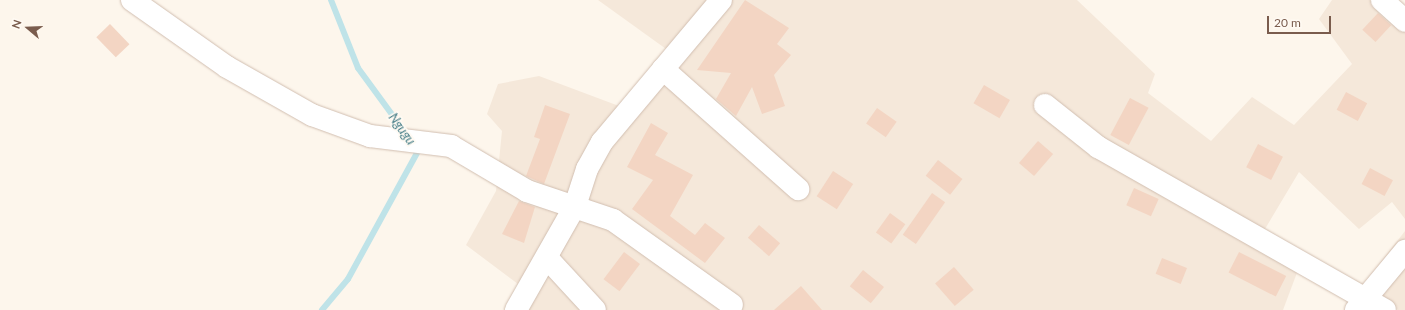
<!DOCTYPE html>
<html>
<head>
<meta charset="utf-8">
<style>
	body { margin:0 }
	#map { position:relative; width:1405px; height:310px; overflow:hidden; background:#fdf6ec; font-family:Lato,sans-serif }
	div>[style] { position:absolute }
	.residential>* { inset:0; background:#f5e8da }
	.stream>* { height:6px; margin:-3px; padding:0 3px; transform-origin:3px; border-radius:3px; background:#bfe3e8 }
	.building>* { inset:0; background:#f3d5c3; transform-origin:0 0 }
	.roads { filter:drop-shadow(0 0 1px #d1beb0) drop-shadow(0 0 1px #d1beb0) }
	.minor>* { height:22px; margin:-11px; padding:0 11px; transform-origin:11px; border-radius:11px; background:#fff }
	span { translate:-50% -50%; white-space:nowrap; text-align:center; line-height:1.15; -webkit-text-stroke:3.5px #fffaf3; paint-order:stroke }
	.water-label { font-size:13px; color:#437c86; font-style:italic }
	.north { position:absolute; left:8px; top:8px; width:40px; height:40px; -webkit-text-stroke:3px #fffaf3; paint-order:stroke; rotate:289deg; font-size:11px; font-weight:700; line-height:16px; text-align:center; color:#7a5c4d }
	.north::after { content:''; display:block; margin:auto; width:14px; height:18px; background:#7a5c4d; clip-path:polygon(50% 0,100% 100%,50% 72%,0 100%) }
	.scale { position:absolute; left:1267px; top:16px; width:64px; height:18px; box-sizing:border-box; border:2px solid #7a5c4d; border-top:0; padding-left:5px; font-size:12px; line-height:14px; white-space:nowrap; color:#7a5c4d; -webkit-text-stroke:3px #fffaf3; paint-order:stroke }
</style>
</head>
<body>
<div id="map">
	<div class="residential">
		<div style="clip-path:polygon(598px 0,1077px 0,1155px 74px,1148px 93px,1211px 141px,1252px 97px,1294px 125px,1352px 64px,1319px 19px,1332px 0,1398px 0,1405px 9px,1405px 219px,1392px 202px,1359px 229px,1299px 172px,1256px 244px,1298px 270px,1283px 310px,521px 310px,530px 293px,466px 245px,496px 191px,502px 131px,487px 114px,498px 84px,539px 76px,635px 112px,680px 59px)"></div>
		<div style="clip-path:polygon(1405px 231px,1405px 310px,1398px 310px,1366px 281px)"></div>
	</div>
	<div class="stream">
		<div style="left:331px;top:0;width:73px;rotate:68.3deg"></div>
		<div style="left:358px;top:68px;width:83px;rotate:53.8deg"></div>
		<div style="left:322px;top:310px;width:40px;rotate:-50deg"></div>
		<div style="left:348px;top:279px;width:146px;rotate:-61.3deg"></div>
		<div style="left:418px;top:151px;width:4px;rotate:-117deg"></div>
	</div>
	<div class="building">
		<div style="clip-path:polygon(745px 0,789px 28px,777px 44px,791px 55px,774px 75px,785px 106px,762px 114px,752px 87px,736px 116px,716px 99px,731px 73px,697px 70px)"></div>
		<div style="left:1378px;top:13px;width:18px;height:23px;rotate:43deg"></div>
		<div style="left:110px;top:24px;width:28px;height:19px;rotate:46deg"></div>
		<div style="left:984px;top:85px;width:30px;height:21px;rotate:30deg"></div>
		<div style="left:1346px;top:92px;width:24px;height:20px;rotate:28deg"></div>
		<div style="left:1130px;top:98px;width:21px;height:42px;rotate:28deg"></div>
		<div style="clip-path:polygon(545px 105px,570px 114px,544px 184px,526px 176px,540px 139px,534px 137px)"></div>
		<div style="left:877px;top:108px;width:24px;height:19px;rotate:35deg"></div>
		<div style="clip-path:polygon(651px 123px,668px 133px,655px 155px,693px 175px,670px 216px,695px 235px,705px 223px,725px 238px,705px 263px,632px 209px,653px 180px,627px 167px)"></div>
		<div style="left:1038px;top:141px;width:20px;height:29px;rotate:41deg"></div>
		<div style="left:1258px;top:144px;width:28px;height:26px;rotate:27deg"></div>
		<div style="left:938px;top:160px;width:31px;height:20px;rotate:38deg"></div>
		<div style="left:1370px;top:168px;width:26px;height:18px;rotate:28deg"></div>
		<div style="left:833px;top:171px;width:24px;height:30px;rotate:33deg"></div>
		<div style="left:1134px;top:188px;width:27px;height:19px;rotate:24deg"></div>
		<div style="left:932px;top:193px;width:16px;height:51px;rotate:35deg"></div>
		<div style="clip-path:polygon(519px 201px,535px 207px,524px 243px,502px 234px)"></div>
		<div style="left:890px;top:213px;width:19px;height:24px;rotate:36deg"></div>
		<div style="left:759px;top:225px;width:28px;height:17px;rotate:41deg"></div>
		<div style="left:624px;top:252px;width:20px;height:34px;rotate:37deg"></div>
		<div style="left:1239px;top:252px;width:53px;height:23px;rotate:27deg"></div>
		<div style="left:1162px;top:258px;width:27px;height:17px;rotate:22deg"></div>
		<div style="left:954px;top:267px;width:30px;height:25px;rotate:49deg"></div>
		<div style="left:863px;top:270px;width:27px;height:21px;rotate:39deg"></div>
		<div style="clip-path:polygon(801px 286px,822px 310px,774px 310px)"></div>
	</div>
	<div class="roads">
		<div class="minor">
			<div style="left:132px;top:0;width:116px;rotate:35.2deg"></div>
			<div style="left:227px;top:67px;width:98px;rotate:29.5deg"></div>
			<div style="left:312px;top:115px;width:62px;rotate:19.9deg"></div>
			<div style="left:370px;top:136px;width:82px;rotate:7deg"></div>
			<div style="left:451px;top:146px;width:88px;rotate:30.6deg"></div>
			<div style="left:527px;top:191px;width:91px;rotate:18.6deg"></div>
			<div style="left:613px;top:220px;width:146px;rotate:35.5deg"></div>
			<div style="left:1382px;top:0;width:31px;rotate:42deg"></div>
			<div style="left:663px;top:69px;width:181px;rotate:41.6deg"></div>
			<div style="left:1045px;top:105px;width:68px;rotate:38.4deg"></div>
			<div style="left:1098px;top:147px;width:330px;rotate:29.6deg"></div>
			<div style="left:548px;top:259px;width:69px;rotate:47.3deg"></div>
			<div style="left:516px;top:310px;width:120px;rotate:-60.4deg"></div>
			<div style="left:575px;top:206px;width:39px;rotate:-72deg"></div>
			<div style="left:587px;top:169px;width:31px;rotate:-61deg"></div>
			<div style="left:602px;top:142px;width:185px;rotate:-50deg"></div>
			<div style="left:1356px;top:310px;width:77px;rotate:-50.3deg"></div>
		</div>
	</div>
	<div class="water-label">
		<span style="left:402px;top:129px;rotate:54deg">Ngugu</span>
	</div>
	<div class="north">N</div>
	<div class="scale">20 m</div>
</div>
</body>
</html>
